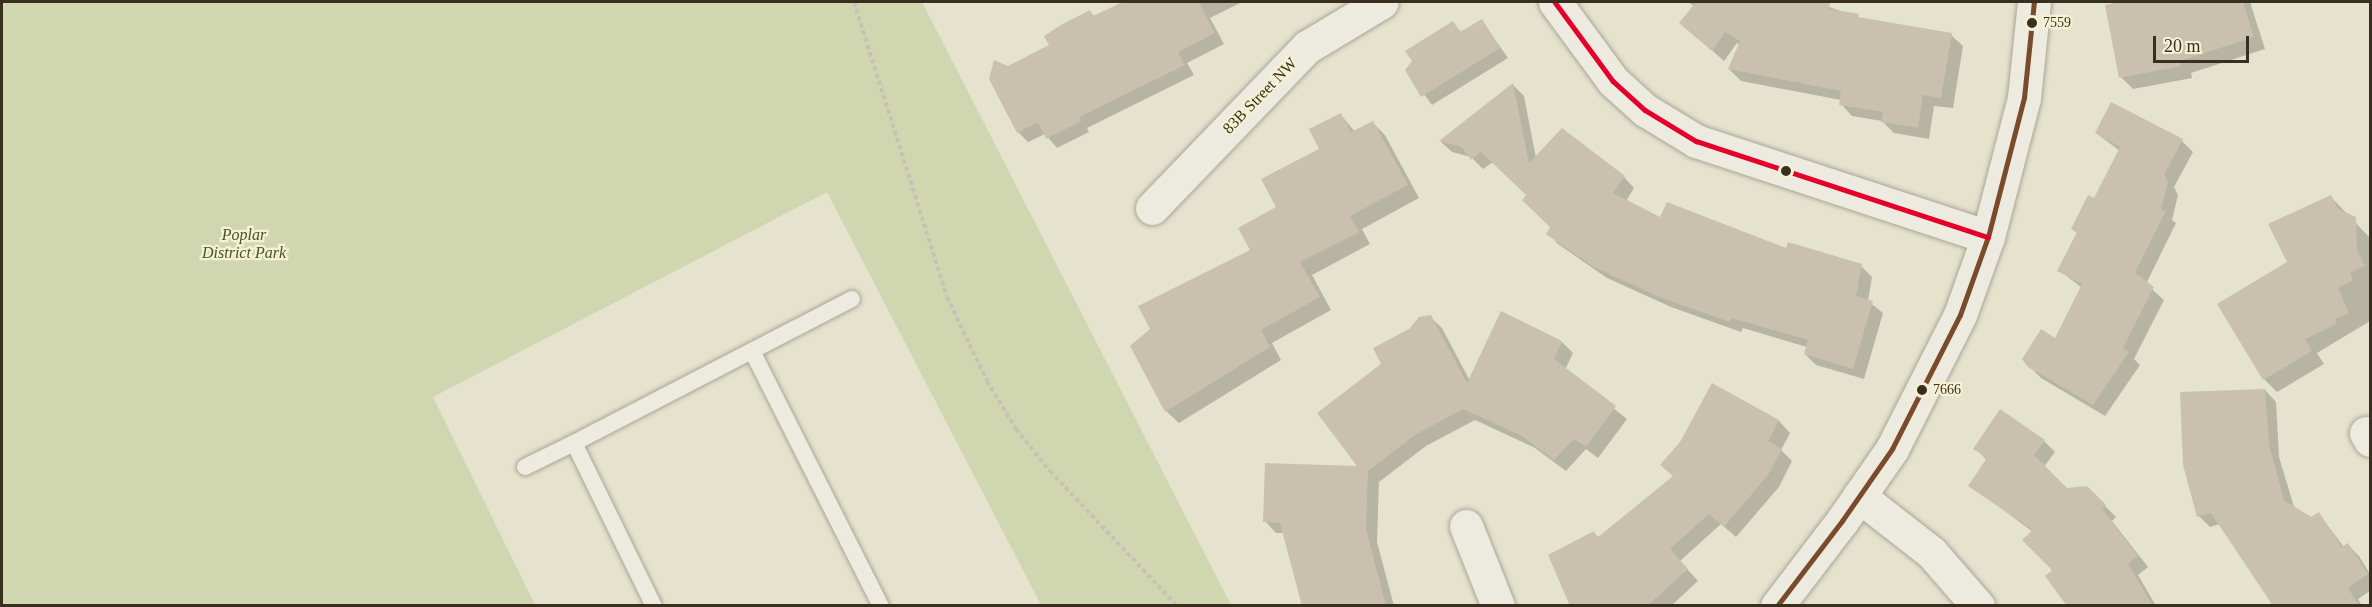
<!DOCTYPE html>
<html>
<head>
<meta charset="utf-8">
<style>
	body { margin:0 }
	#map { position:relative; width:2372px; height:607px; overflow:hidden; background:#e5e2ce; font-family:"Times New Roman",serif }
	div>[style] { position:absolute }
	.green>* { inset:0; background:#d0d6b0 }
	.shadow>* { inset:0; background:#0003 }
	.building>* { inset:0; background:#c9c0ae }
	.path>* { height:4px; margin-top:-2px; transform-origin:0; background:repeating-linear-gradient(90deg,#c5c2b6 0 4.5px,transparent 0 7.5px) }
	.roads { filter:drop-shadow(0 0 2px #aaa696) drop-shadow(0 0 2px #aaa696) }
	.lane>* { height:16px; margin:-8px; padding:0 8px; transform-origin:8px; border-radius:8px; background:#edeadf }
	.street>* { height:33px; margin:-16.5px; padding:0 16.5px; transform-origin:16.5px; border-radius:16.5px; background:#edeadf }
	.secondary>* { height:33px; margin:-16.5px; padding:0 16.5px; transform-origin:16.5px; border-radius:16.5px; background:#edeadf }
	.bus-1>* { height:4.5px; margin:-2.25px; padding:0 2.25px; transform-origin:2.25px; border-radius:2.25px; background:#7a4b2a }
	.bus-2>* { height:4.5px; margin:-2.25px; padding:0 2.25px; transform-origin:2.25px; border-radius:2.25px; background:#e4002b }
	.dots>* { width:16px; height:16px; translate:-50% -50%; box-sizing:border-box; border:3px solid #f6f1d4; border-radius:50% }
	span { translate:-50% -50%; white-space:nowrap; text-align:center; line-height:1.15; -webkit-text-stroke:4.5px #f6f1d4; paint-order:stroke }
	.bus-label { font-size:14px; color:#392f1e }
	.left { translate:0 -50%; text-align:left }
	.street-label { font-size:16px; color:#392f1e }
	.park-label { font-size:16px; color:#435625; font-style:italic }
	.frame { position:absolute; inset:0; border:3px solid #392f1e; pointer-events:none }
	.scale { position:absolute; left:2153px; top:36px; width:96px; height:27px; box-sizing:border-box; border:3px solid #392f1e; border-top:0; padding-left:8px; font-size:18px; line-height:21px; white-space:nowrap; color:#392f1e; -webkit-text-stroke:4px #f6f1d4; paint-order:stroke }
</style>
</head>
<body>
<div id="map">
	<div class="green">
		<div style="clip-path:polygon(2px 2px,922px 2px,1231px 605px,1041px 605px,827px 192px,433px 397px,535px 605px,2px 605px)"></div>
	</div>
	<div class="shadow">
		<div style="clip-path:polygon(1126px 2px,1242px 2px,1210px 18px,1224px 44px,1187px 63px,1194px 75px,1087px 128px,1089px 132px,1057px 148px,1045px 134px,1028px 142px,1018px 132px,991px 79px,1051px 46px,1090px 12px,1095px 17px)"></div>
		<div style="clip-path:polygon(1688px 2px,1816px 2px,1862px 19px,1951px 35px,1963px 46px,1953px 108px,1934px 106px,1929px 139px,1894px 133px,1882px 121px,1852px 116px,1841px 104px,1841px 100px,1741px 81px,1729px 69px,1740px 45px,1737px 43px,1724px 61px,1681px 23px,1694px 6px)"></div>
		<div style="clip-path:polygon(2116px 2px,2250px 2px,2265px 49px,2191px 73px,2192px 78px,2133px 89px,2121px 77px,2107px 6px)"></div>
		<div style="clip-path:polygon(1482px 21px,1508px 58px,1432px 105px,1406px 70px,1453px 23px,1462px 33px)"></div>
		<div style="clip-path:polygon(1513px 85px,1524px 96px,1536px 158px,1624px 177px,1634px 188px,1626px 201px,1661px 219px,1861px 266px,1872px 277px,1868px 301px,1883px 313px,1864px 379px,1816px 365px,1805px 354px,1807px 347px,1743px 328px,1741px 332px,1671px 307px,1607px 278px,1558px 244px,1548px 233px,1552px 227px,1528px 195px,1493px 162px,1483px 169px,1471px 157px,1452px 152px,1441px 142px)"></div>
		<div style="clip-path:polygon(2112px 104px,2182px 141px,2193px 152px,2174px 187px,2178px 195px,2172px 220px,2176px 223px,2146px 284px,2164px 300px,2134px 359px,2140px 365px,2105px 416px,2041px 378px,2029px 366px,2056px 340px,2082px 288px,2059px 270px,2078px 234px,2072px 229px,2094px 200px,2120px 151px,2096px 133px)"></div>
		<div style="clip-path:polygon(1341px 115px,1355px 132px,1372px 122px,1385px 135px,1419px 198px,1362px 229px,1370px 244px,1312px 275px,1331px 310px,1272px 343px,1281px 360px,1179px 423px,1166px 411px,1252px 250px)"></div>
		<div style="clip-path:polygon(2330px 196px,2370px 238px,2370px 321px,2317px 353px,2324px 364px,2277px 392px,2264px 379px,2289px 263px)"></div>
		<div style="clip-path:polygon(1430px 317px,1442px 328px,1470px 381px,1562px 342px,1573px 353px,1565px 370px,1627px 419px,1598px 458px,1586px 449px,1566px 471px,1535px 448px,1475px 420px,1426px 446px,1379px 482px,1377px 542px,1394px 606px,1304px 606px,1285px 533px,1276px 533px,1265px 521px,1360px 468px,1383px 364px)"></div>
		<div style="clip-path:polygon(1713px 385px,1779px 421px,1790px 433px,1781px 450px,1792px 461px,1779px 487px,1736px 537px,1721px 524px,1680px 561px,1698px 581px,1671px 606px,1575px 606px,1594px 533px,1599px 538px,1674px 477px,1681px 443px)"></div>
		<div style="clip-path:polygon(2265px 390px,2276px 402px,2279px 457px,2294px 507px,2312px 518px,2319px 514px,2344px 547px,2348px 545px,2359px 556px,2370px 574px,2370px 591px,2358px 599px,2362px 606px,2274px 606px,2220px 524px,2210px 527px,2199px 516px)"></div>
		<div style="clip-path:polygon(2044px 441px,2055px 452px,2044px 467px,2067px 489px,2086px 487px,2116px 517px,2112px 521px,2148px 567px,2138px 575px,2156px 606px,2069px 606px,2033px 532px,1970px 485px,1987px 460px,1975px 448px)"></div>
	</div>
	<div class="building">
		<div style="clip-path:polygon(1123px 2px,1199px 2px,1215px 33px,1178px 52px,1185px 65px,1079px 117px,1081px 121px,1046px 139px,1038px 122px,1017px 133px,989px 79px,994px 60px,1008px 66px,1049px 45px,1044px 36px,1061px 25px,1090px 10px,1093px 16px)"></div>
		<div style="clip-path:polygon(1696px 2px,1830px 2px,1829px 9px,1859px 14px,1858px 17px,1952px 33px,1941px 98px,1923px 95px,1918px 128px,1881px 122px,1883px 112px,1839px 105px,1841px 91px,1728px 69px,1740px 41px,1725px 32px,1712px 51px,1679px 23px)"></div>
		<div style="clip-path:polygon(2122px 2px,2243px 2px,2254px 37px,2180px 61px,2181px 66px,2119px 78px,2105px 5px)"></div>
		<div style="clip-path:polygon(1482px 19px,1500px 48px,1421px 97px,1405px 70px,1412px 61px,1405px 51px,1453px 21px,1460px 32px)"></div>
		<div style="clip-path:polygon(1513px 83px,1529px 163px,1562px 128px,1625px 176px,1613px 193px,1660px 217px,1667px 202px,1786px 248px,1788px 242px,1862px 264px,1856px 296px,1873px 301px,1853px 369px,1804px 354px,1808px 340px,1732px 318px,1730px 322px,1659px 297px,1594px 267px,1546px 234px,1550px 227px,1522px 200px,1526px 195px,1481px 152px,1471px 160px,1462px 147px,1439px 141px)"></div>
		<div style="clip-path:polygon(2111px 102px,2183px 139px,2164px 175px,2168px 182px,2161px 209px,2166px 211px,2135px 273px,2154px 287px,2123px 348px,2129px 352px,2093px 405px,2028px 367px,2022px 359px,2041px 329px,2055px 338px,2082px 284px,2057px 271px,2077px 232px,2071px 229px,2088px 195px,2094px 198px,2120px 147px,2095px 133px)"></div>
		<div style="clip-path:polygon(1341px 113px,1351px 132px,1373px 121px,1408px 185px,1350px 216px,1359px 232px,1300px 262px,1320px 297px,1261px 330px,1270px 347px,1165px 412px,1130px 346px,1150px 329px,1138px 306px,1250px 250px,1238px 228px,1276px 207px,1261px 179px,1319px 149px,1309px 129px)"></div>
		<div style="clip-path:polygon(2331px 195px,2338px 209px,2356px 217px,2357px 250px,2365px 266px,2350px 273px,2353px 280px,2338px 288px,2349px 313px,2335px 319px,2337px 324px,2305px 339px,2312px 351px,2263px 380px,2217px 304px,2287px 262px,2268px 224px)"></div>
		<div style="clip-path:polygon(1501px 311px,1562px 341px,1554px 359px,1616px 406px,1586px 447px,1574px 439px,1554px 460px,1522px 436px,1463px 409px,1415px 435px,1368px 471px,1366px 529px,1386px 606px,1302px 606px,1280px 523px,1263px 522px,1265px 463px,1357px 466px,1317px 413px,1381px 364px,1373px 348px,1409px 329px,1419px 317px,1431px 315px,1467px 383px)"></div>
		<div style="clip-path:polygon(1712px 383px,1779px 420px,1768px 441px,1782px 449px,1768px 475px,1724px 527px,1709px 514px,1670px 549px,1688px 569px,1647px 606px,1570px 606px,1548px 555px,1594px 531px,1597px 538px,1673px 476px,1660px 465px,1680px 442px)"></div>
		<div style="clip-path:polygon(2265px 389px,2269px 444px,2284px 500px,2311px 517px,2319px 512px,2342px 547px,2348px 543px,2368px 574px,2348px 588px,2359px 606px,2273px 606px,2211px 513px,2197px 517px,2183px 465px,2180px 392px)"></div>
		<div style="clip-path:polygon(2000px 409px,2045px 440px,2034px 455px,2067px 488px,2087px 486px,2106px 505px,2102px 509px,2138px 556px,2128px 564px,2153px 606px,2067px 606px,2045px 576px,2052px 570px,2022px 540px,2033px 530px,1968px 486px,1987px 458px,1973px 449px)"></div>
	</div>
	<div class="path">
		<div style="left:854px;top:2px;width:309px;rotate:72.5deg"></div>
		<div style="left:947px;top:297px;width:93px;rotate:64.5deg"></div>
		<div style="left:987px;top:381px;width:56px;rotate:58.9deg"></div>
		<div style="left:1016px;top:429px;width:54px;rotate:51deg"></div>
		<div style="left:1050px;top:471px;width:185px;rotate:46.7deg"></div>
	</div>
	<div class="roads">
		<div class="lane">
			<div style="left:752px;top:351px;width:286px;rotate:63.2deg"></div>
			<div style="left:574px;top:443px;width:313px;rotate:-27.4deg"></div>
			<div style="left:525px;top:467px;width:55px;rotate:-26.1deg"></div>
			<div style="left:574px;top:443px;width:182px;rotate:63.9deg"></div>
		</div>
		<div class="street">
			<div style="left:1555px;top:2px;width:98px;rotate:53.7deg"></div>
			<div style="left:1613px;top:81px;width:43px;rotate:42.2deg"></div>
			<div style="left:1645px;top:110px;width:60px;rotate:31.3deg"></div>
			<div style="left:1696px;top:141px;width:307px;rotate:18.2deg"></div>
			<div style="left:1152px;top:208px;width:223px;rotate:-46.1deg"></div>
			<div style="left:1307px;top:47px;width:87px;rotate:-31deg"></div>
			<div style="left:2366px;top:433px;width:8px;rotate:60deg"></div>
			<div style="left:1859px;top:496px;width:91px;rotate:37.9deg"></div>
			<div style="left:1931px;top:552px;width:72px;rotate:49deg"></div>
			<div style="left:1466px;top:526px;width:86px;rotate:68.2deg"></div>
		</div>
		<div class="secondary">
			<div style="left:1777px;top:606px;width:107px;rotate:-52.6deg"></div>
			<div style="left:1842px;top:521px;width:88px;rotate:-55.2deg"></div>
			<div style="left:1892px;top:449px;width:150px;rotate:-63.1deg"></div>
			<div style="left:1960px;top:315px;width:83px;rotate:-70.3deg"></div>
			<div style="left:1988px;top:237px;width:144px;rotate:-75.5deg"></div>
			<div style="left:2024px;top:98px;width:97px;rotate:-84.1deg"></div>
		</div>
	</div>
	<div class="bus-1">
		<div style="left:1777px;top:606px;width:107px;rotate:-52.6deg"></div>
		<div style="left:1842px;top:521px;width:88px;rotate:-55.2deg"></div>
		<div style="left:1892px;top:449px;width:150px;rotate:-63.1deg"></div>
		<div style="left:1960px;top:315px;width:83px;rotate:-70.3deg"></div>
		<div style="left:1988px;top:237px;width:144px;rotate:-75.5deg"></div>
		<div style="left:2024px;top:98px;width:97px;rotate:-84.1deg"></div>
	</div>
	<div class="bus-2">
		<div style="left:1555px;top:2px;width:98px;rotate:53.7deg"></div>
		<div style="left:1613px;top:81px;width:43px;rotate:42.2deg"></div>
		<div style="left:1645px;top:110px;width:60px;rotate:31.3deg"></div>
		<div style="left:1696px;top:141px;width:307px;rotate:18.2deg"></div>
	</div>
	<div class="dots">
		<div style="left:2032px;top:23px;background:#392f1e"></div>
		<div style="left:1786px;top:171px;background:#392f1e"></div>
		<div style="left:1922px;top:390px;background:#392f1e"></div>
	</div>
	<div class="bus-label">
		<span class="left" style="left:2043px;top:23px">7559</span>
		<span class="left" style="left:1933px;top:390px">7666</span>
	</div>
	<div class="street-label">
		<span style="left:1260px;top:96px;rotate:-46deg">83B Street NW</span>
	</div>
	<div class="park-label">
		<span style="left:244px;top:244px">Poplar<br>District Park</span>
	</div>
	<div class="frame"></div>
	<div class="scale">20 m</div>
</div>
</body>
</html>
